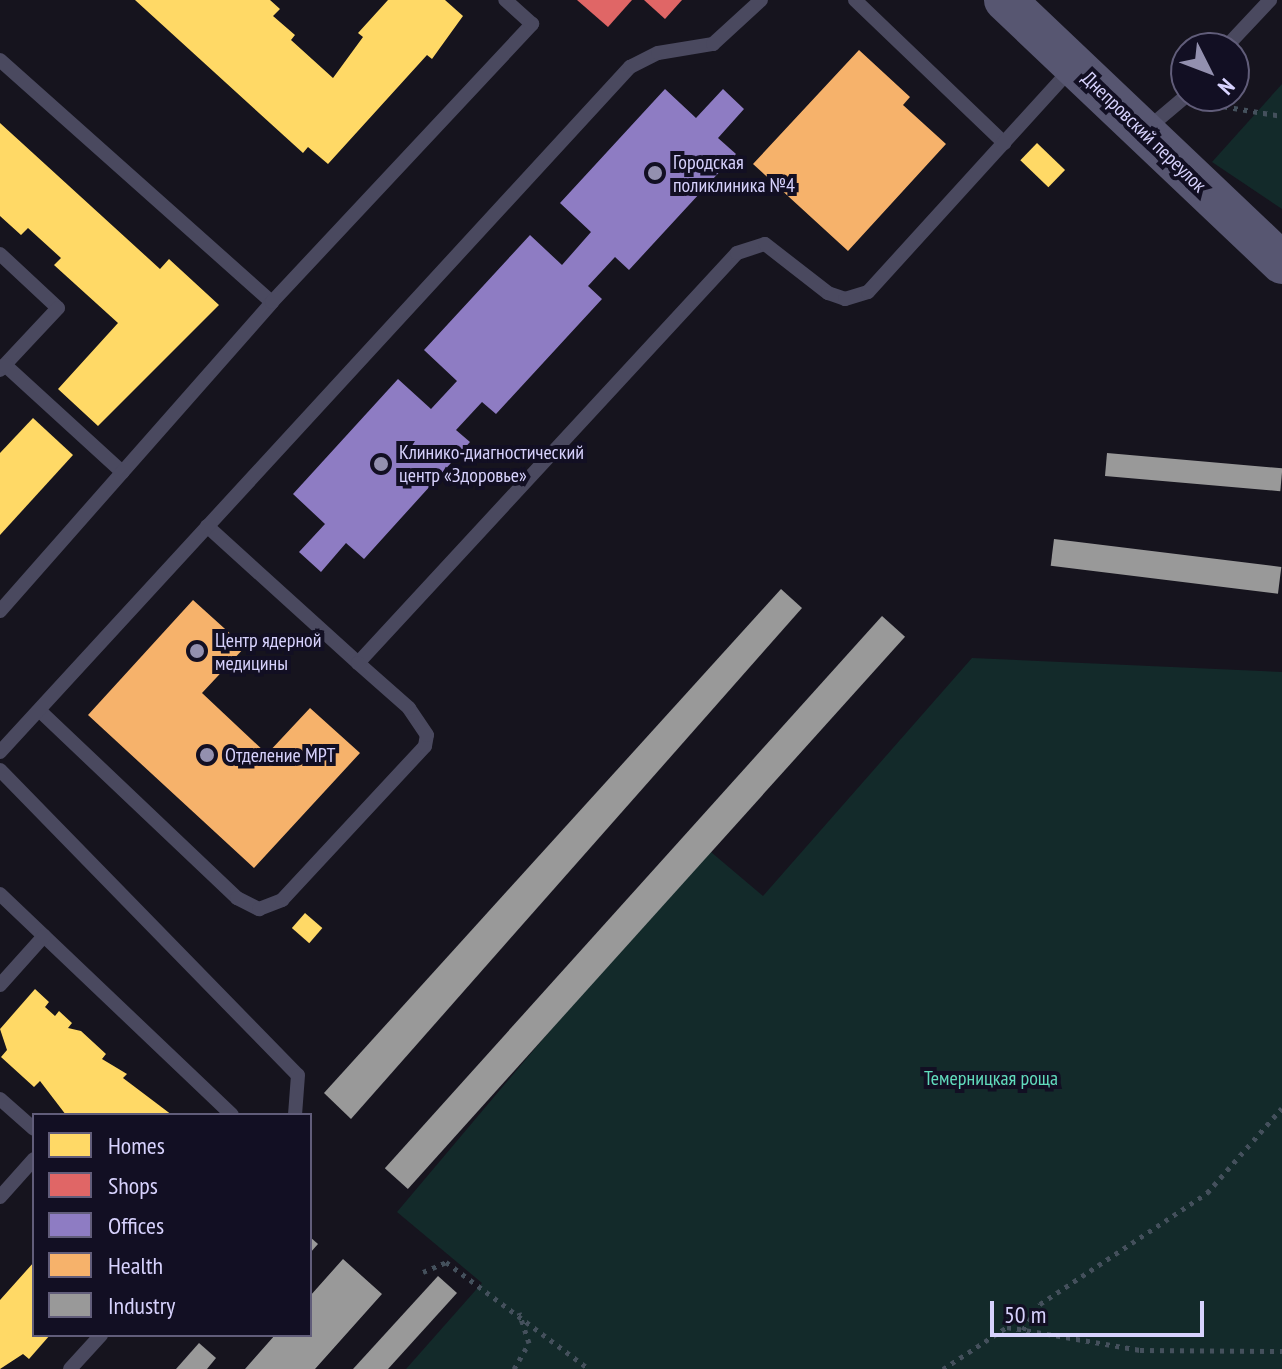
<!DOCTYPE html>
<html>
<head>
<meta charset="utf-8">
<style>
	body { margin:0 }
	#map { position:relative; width:1282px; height:1369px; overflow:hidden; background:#16141e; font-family:"PT Sans Narrow",sans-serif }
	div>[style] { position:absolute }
	.green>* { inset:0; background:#132a2a }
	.homes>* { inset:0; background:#ffd966; transform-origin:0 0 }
	.shops>* { inset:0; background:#e06666 }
	.offices>* { inset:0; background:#8e7cc3 }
	.health>* { inset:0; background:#f6b26b }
	.industry>* { inset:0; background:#999; transform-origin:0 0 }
	.path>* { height:5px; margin-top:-2.5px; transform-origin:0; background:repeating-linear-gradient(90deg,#44505c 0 4px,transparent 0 10px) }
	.lane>* { height:14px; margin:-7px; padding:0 7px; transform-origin:7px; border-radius:7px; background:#4a495f }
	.secondary>* { height:42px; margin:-21px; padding:0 21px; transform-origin:21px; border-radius:21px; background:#575671 }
	.dots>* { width:22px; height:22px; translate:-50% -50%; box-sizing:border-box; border:4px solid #120f23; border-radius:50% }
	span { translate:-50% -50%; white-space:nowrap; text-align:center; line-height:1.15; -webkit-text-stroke:8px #120f23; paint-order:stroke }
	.street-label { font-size:20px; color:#d7d2fd }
	.poi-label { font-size:20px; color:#d7d2fd }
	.left { translate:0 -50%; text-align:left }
	.park-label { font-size:20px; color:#61dbbc }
	.legend { position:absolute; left:32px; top:1113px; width:280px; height:224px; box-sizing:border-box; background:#120f23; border:2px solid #615d7a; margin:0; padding:10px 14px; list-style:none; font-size:24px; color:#d7d2fd }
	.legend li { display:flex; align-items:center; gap:16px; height:40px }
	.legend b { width:40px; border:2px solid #615d7a }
	.north { position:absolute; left:1170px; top:32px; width:80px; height:80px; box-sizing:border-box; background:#120f23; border:2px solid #615d7a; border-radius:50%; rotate:132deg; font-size:22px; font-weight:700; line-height:32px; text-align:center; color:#d7d2fd }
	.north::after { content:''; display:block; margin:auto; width:28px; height:36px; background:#9390af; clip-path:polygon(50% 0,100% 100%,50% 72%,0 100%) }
	.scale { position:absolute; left:990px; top:1301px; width:214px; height:36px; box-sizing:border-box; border:4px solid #d7d2fd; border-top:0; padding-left:10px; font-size:24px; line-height:28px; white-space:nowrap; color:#d7d2fd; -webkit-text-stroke:6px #120f23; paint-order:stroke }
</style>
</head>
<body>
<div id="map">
	<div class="green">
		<div style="clip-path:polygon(1282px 84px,1282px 209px,1212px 162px)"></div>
		<div style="clip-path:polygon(972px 658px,1282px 672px,1282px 1369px,406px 1369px,482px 1283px,397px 1212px,705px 847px,763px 896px)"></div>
	</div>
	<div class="homes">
		<div style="clip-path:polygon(135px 0,270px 0,280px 9px,273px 16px,295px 35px,291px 40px,333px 78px,363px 37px,358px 33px,388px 0,445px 0,463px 16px,432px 59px,427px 55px,328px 164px,308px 147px,303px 153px)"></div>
		<div style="clip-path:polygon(0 123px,160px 269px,169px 259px,219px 305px,98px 426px,58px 389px,118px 323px,54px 265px,61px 258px,28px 228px,21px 235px,0 216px)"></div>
		<div style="left:1037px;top:143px;width:39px;height:24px;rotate:44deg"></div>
		<div style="clip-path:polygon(33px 418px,73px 455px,0 535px,0 453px)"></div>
		<div style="left:305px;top:913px;width:23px;height:20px;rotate:41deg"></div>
		<div style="clip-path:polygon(35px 989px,49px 1002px,45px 1007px,55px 1016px,59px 1011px,72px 1023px,68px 1028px,81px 1031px,106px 1054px,102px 1059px,127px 1074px,123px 1078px,172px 1115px,66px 1115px,40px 1081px,34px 1087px,1px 1057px,7px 1050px,0 1029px)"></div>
		<div style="clip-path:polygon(34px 1262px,34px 1335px,50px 1335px,29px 1359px,23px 1354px,0 1369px,0 1300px)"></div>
	</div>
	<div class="shops">
		<div style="clip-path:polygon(577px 0,632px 0,608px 27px)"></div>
		<div style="clip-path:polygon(644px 0,682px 0,665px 19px)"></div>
	</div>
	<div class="offices">
		<div style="clip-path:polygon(665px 89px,696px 118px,723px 89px,744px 109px,718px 138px,736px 154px,629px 270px,615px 257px,588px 286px,602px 299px,496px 414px,482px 402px,456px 430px,470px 442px,364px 559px,346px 543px,321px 572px,299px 552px,325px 524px,293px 494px,398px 379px,431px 409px,457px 381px,424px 350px,530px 235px,562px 265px,591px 232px,560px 203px)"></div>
	</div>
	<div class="health">
		<div style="clip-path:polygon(859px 50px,910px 97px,903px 105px,946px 144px,848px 251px,753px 164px)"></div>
		<div style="clip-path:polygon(193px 600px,245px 647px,202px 693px,267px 754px,310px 708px,360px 753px,254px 868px,88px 715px)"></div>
	</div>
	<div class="industry">
		<div style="left:1107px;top:453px;width:176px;height:23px;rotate:5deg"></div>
		<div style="left:1054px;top:539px;width:229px;height:27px;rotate:7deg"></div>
		<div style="clip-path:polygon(781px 589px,802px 608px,351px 1119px,324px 1093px)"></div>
		<div style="left:882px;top:616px;width:31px;height:743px;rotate:42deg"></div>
		<div style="clip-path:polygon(310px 1237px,318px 1244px,310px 1253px)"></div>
		<div style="clip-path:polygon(343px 1259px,382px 1294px,315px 1369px,245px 1369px,275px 1335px,310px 1335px,310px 1296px)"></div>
		<div style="clip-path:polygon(438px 1276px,457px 1293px,388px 1369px,353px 1369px)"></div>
		<div style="clip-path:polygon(199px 1343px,216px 1358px,207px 1369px,176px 1369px)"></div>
	</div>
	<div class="path">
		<div style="left:1204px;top:103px;width:79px;rotate:9.5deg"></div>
		<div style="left:423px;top:1272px;width:25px;rotate:-23deg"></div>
		<div style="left:446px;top:1262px;width:179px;rotate:36.8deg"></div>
		<div style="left:1023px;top:1330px;width:31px;rotate:-57deg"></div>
		<div style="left:1040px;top:1304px;width:201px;rotate:-33.6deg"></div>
		<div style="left:1207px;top:1193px;width:113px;rotate:-48.6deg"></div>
		<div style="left:514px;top:1369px;width:30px;rotate:-60deg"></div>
		<div style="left:529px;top:1343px;width:32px;rotate:-108deg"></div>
		<div style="left:943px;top:1369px;width:77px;rotate:-33.3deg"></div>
		<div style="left:1007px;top:1327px;width:135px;rotate:9.8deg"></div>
		<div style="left:1140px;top:1350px;width:142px;rotate:0.4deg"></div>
	</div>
	<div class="lane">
		<div style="left:855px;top:0;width:207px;rotate:43.8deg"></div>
		<div style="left:1225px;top:48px;width:66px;rotate:-46.8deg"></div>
		<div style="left:0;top:60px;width:364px;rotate:41.7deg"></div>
		<div style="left:1147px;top:129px;width:51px;rotate:-40.2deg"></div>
		<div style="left:0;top:254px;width:79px;rotate:43deg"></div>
		<div style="left:58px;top:308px;width:85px;rotate:133.1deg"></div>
		<div style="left:5px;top:365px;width:159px;rotate:42.4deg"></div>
		<div style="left:207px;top:526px;width:204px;rotate:42.2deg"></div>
		<div style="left:358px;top:663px;width:558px;rotate:-47.25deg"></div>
		<div style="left:737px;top:253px;width:29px;rotate:-18deg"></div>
		<div style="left:765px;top:244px;width:80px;rotate:37.9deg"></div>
		<div style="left:828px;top:293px;width:18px;rotate:19deg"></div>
		<div style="left:845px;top:299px;width:24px;rotate:-17deg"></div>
		<div style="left:868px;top:292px;width:302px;rotate:-47.7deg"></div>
		<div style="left:0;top:611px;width:412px;rotate:-48.6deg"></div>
		<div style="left:272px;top:302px;width:381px;rotate:-46.9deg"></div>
		<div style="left:532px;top:24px;width:36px;rotate:-138deg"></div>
		<div style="left:40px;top:711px;width:272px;rotate:43.5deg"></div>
		<div style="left:237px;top:898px;width:25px;rotate:27deg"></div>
		<div style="left:259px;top:909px;width:25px;rotate:-21deg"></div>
		<div style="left:282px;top:900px;width:210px;rotate:-47.1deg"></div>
		<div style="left:425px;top:746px;width:11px;rotate:-80deg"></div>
		<div style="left:427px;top:735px;width:32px;rotate:-124deg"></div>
		<div style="left:409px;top:708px;width:68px;rotate:-138.6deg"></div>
		<div style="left:0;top:752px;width:931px;rotate:-47.4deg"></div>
		<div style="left:630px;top:67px;width:31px;rotate:-27deg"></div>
		<div style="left:658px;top:53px;width:56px;rotate:-9.3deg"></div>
		<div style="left:713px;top:44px;width:65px;rotate:-42.5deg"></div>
		<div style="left:0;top:770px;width:426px;rotate:45.7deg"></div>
		<div style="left:298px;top:1075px;width:40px;rotate:94.3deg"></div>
		<div style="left:0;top:894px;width:320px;rotate:43.6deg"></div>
		<div style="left:0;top:985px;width:66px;rotate:-48.1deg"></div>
		<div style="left:0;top:1099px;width:45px;rotate:41.4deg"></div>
		<div style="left:0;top:1197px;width:51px;rotate:-48.2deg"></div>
		<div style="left:70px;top:1369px;width:46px;rotate:-47.6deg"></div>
	</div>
	<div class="secondary">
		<div style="left:1005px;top:0;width:382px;rotate:43.5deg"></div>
	</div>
	<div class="dots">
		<div style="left:655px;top:173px;background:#9390af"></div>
		<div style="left:381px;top:464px;background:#9390af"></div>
		<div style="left:197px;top:651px;background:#9390af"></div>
		<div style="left:207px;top:755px;background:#9390af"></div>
	</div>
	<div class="street-label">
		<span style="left:1144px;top:132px;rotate:44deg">Днепровский переулок</span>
	</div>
	<div class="poi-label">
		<span class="left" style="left:673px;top:174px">Городская<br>поликлиника №4</span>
		<span class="left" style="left:399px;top:464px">Клинико-диагностический<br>центр «Здоровье»</span>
		<span class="left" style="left:215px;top:652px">Центр ядерной<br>медицины</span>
		<span class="left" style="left:225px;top:755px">Отделение МРТ</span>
	</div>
	<div class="park-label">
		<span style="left:991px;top:1078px">Темерницкая роща</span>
	</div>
	<ul class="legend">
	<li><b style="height:22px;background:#ffd966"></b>Homes</li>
	<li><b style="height:22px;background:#e06666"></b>Shops</li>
	<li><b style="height:22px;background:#8e7cc3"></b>Offices</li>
	<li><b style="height:22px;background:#f6b26b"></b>Health</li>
	<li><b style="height:22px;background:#999"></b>Industry</li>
	</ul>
	<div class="north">N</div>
	<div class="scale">50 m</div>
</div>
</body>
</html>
